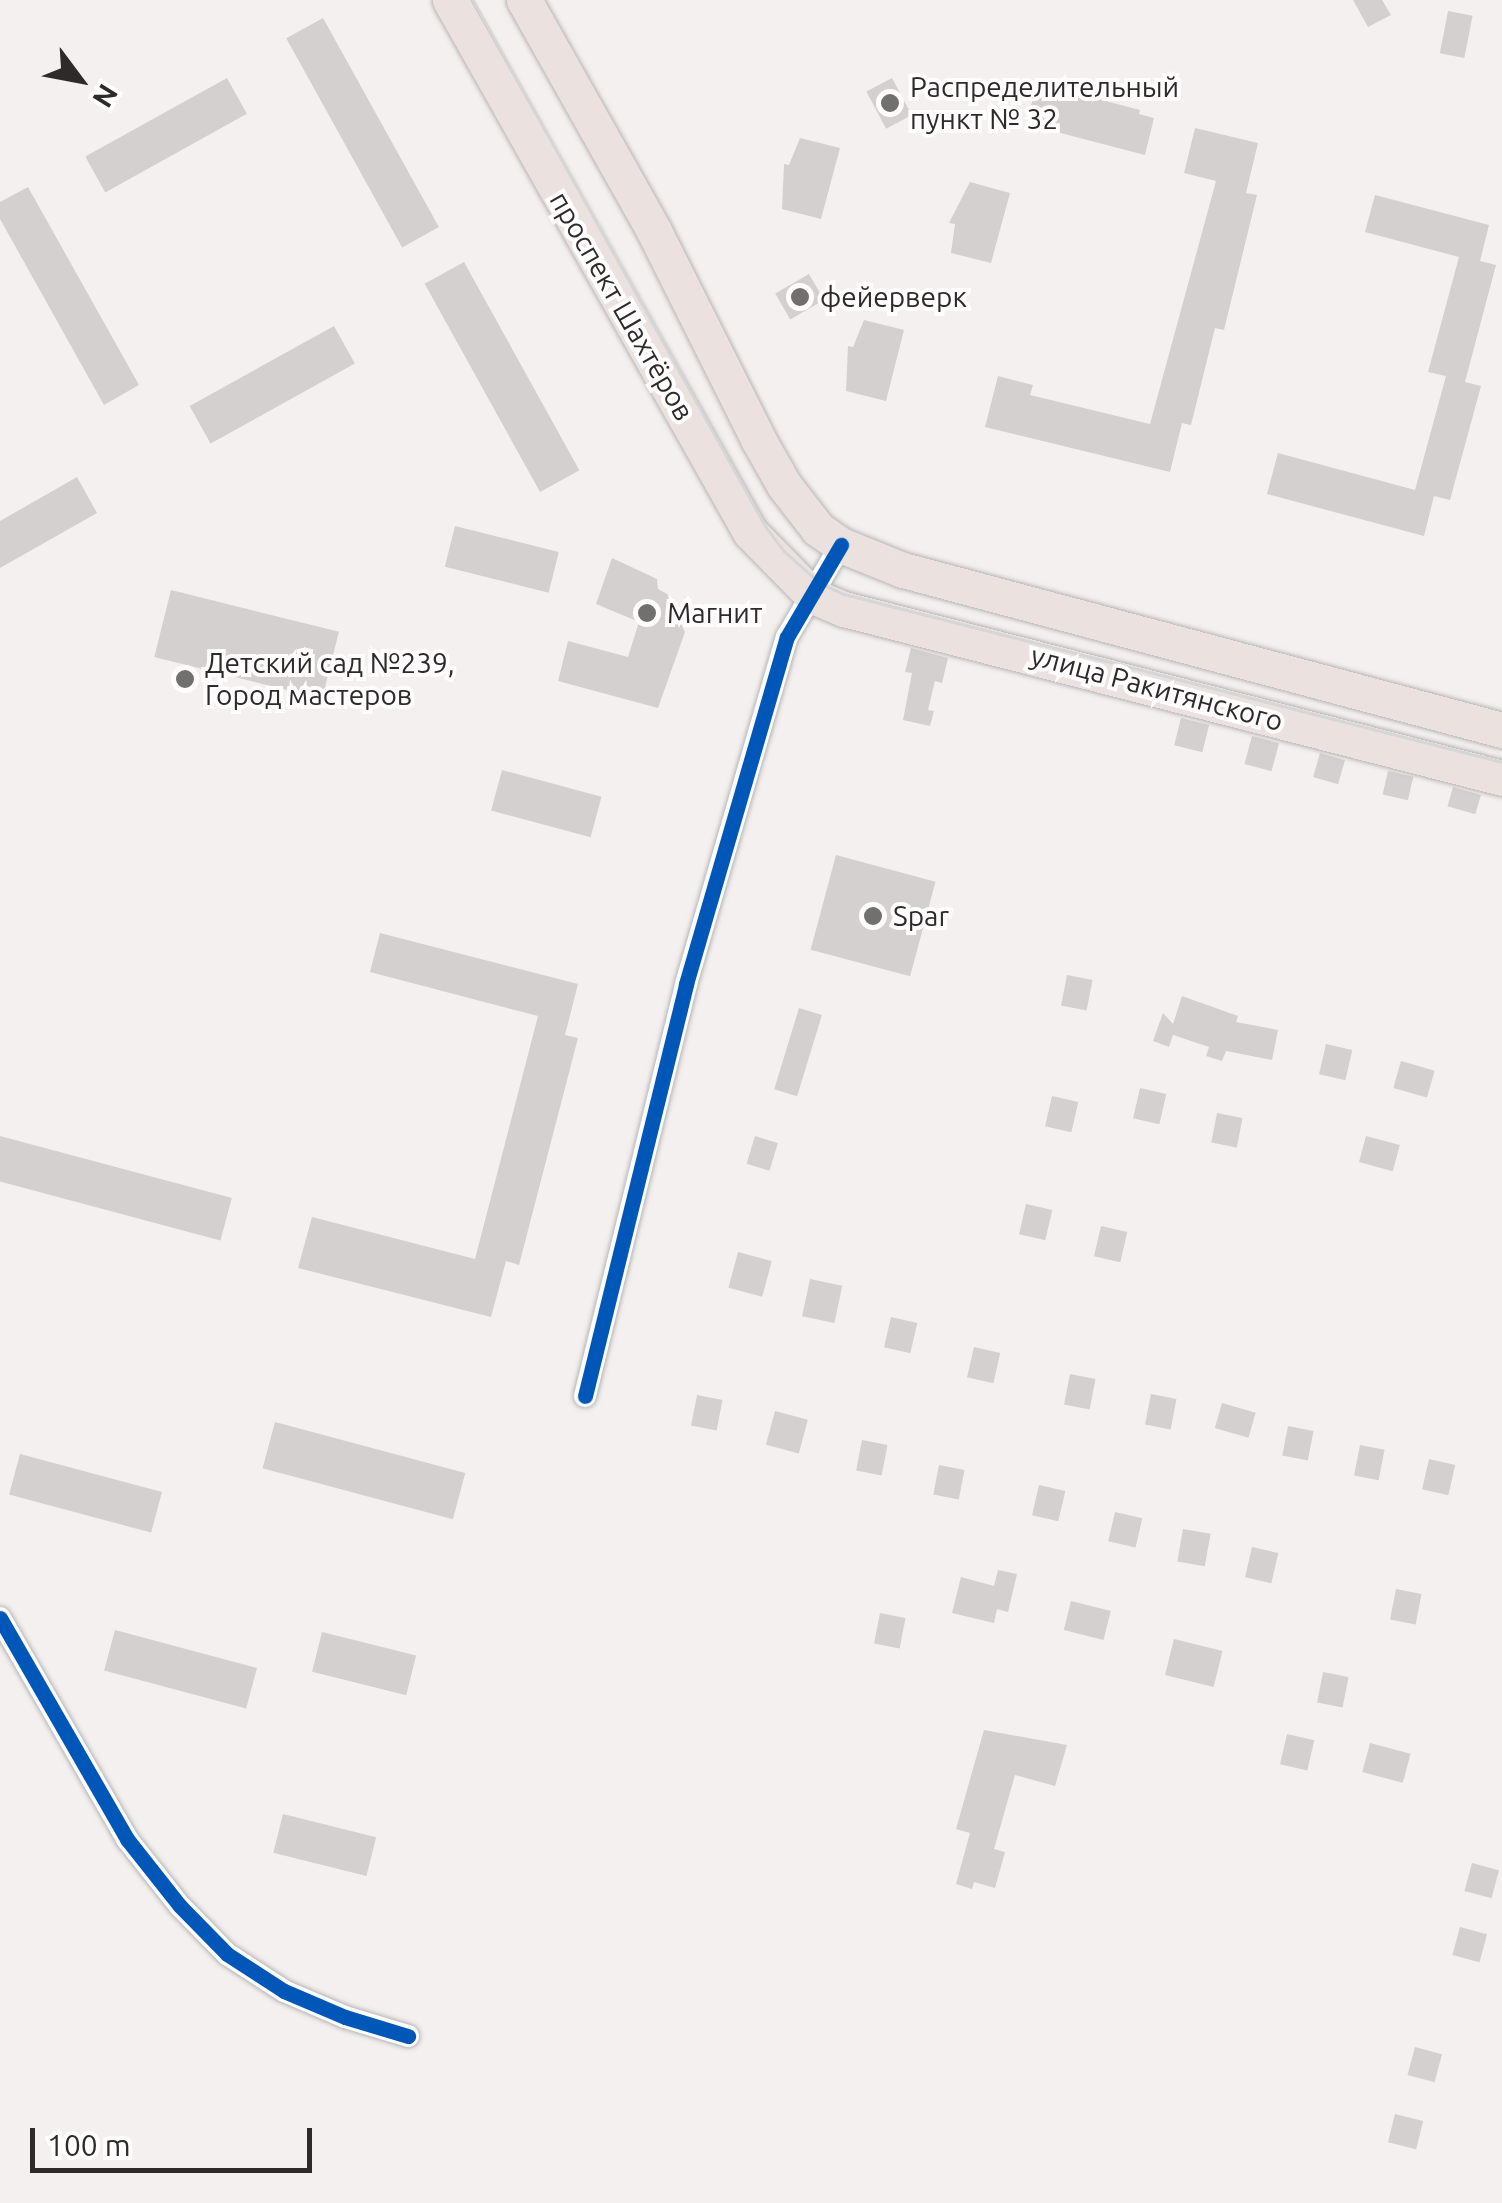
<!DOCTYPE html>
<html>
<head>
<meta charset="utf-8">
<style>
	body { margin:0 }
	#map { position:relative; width:1502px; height:2203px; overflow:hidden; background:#f3f0ef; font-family:Ubuntu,sans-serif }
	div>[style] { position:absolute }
	.building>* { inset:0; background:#d3d0cf; transform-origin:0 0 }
	.roads { filter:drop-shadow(0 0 2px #b8b5b5) drop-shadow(0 0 2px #b8b5b5) }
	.minor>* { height:22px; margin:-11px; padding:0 11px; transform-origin:11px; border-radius:11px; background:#fdfdfd }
	.primary>* { height:35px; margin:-17.5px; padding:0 17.5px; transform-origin:17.5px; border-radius:17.5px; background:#ebe2e0 }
	.tram>* { height:2.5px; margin:-1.25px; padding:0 1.25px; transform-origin:1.25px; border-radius:1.25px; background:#d6d6d6 }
	.cycleway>* { height:15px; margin:-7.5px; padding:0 7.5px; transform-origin:7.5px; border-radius:7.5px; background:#0057b8 }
	.dots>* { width:28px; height:28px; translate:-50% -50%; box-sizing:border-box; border:5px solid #fffdfd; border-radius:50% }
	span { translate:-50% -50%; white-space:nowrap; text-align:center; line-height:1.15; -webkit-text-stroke:8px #fffdfd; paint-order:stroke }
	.poi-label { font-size:28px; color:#2d2a2a }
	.left { translate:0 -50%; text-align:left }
	.street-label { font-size:28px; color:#2d2a2a }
	.north { position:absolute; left:30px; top:30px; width:100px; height:100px; -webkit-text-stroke:8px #fffdfd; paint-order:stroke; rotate:122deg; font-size:28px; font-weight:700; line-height:40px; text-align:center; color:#2d2a2a }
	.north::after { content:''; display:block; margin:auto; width:35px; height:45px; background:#2d2a2a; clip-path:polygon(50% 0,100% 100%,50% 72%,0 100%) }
	.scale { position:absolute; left:30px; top:2128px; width:282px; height:45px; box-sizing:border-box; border:5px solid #2d2a2a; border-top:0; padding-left:12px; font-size:30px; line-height:35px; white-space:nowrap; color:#2d2a2a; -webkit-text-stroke:8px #fffdfd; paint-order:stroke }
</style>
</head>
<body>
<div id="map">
	<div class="building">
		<div style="clip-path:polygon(1353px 0,1382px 0,1391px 15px,1368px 27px)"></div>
		<div style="left:1448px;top:11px;width:25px;height:43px;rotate:11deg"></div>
		<div style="left:323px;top:18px;width:239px;height:42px;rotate:61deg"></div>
		<div style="left:227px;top:78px;width:41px;height:162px;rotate:61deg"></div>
		<div style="left:892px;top:78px;width:42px;height:29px;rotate:62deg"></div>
		<div style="clip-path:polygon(1037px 83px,1140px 110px,1139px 114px,1154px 118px,1145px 155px,1026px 124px)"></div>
		<div style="clip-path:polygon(1195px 128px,1258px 143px,1246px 193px,1257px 195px,1224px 330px,1215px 328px,1191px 425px,1182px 423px,1170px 472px,985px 427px,998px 376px,1033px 385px,1030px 395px,1150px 424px,1216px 181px,1184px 173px)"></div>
		<div style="clip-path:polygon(800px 138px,840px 148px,821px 219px,782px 209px,784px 164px,789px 165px)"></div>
		<div style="clip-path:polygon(970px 182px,1010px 193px,991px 263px,951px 253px,955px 224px,949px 223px)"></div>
		<div style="clip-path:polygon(28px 187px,139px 385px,104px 405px,0 219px,0 202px)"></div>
		<div style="clip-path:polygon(1375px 195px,1489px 225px,1480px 261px,1496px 265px,1465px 382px,1481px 386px,1450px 500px,1434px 496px,1424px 536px,1267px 494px,1278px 453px,1415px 490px,1446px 376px,1428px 372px,1459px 257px,1365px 232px)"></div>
		<div style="left:464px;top:262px;width:238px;height:45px;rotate:61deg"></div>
		<div style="left:809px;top:274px;width:30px;height:39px;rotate:60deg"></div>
		<div style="clip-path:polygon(864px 320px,904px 330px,886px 401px,846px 391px,848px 346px,853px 347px)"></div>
		<div style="left:334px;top:326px;width:43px;height:165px;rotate:61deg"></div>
		<div style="clip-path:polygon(77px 477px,97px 513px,0 568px,0 521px)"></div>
		<div style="left:455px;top:526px;width:107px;height:42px;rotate:14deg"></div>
		<div style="clip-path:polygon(612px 558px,657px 579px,658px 589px,667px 594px,685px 632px,658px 708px,558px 681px,568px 641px,628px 657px,639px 622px,596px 604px)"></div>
		<div style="left:171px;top:590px;width:173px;height:69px;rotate:14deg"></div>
		<div style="clip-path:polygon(911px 648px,948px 658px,942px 683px,935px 681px,928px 710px,934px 711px,930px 726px,903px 720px,912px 673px,905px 672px)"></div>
		<div style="left:1181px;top:718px;width:29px;height:28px;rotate:14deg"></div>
		<div style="left:1252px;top:736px;width:28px;height:29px;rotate:15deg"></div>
		<div style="left:1320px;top:753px;width:26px;height:25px;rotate:16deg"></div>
		<div style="left:502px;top:770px;width:103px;height:42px;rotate:15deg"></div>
		<div style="left:1388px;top:771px;width:26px;height:24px;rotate:13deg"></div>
		<div style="left:1453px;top:787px;width:29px;height:20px;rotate:16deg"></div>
		<div style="left:836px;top:855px;width:103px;height:98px;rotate:15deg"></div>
		<div style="clip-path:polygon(380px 933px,578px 984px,565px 1035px,578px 1038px,519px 1265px,506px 1261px,491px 1317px,298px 1268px,312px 1217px,475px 1259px,538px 1016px,370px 972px)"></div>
		<div style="left:1067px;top:975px;width:26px;height:31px;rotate:11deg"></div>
		<div style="clip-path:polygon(1182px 996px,1238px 1016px,1236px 1022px,1278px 1030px,1272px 1060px,1226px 1051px,1222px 1061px,1206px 1056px,1209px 1047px,1173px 1035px,1169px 1047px,1153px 1041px,1163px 1013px,1173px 1024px)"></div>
		<div style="left:799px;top:1008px;width:24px;height:85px;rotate:17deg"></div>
		<div style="left:1326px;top:1044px;width:27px;height:31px;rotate:13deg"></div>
		<div style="left:1401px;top:1061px;width:35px;height:28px;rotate:16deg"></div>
		<div style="left:1140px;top:1088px;width:27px;height:31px;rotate:13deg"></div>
		<div style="left:1052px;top:1096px;width:27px;height:31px;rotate:13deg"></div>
		<div style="left:1217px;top:1113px;width:26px;height:30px;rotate:11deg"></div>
		<div style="left:0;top:1136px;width:240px;height:44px;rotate:15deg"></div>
		<div style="left:755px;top:1136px;width:24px;height:29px;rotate:17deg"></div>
		<div style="left:1366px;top:1136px;width:35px;height:27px;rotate:15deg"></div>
		<div style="left:1026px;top:1204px;width:27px;height:31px;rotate:13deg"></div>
		<div style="left:1101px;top:1226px;width:27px;height:31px;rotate:13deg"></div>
		<div style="left:738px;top:1252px;width:35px;height:37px;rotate:15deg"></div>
		<div style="left:810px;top:1279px;width:33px;height:38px;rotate:12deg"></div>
		<div style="left:891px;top:1317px;width:27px;height:31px;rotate:13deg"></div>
		<div style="left:974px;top:1347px;width:27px;height:31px;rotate:13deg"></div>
		<div style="left:1070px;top:1374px;width:26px;height:31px;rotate:11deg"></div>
		<div style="left:1151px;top:1394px;width:26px;height:31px;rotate:11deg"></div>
		<div style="left:697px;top:1395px;width:26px;height:31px;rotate:11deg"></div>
		<div style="left:1222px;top:1403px;width:35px;height:26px;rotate:16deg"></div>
		<div style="left:775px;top:1411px;width:34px;height:35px;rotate:15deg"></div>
		<div style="left:275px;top:1422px;width:197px;height:48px;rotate:15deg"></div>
		<div style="left:1288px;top:1426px;width:26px;height:30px;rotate:11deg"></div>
		<div style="left:862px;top:1440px;width:26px;height:31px;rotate:11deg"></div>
		<div style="left:1360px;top:1445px;width:25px;height:31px;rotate:11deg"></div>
		<div style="left:20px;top:1454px;width:147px;height:42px;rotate:15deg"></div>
		<div style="left:1429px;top:1459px;width:27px;height:31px;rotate:13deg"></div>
		<div style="left:939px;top:1465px;width:26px;height:30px;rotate:11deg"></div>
		<div style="left:1039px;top:1485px;width:27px;height:31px;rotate:13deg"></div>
		<div style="left:1115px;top:1512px;width:28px;height:30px;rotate:13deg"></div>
		<div style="left:1183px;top:1529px;width:28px;height:33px;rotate:10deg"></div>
		<div style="left:1252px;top:1547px;width:27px;height:31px;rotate:13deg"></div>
		<div style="clip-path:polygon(998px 1570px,1017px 1574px,1008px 1612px,997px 1609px,994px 1623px,952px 1613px,961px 1577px,994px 1586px)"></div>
		<div style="left:1396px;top:1589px;width:26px;height:31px;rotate:11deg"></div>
		<div style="left:1071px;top:1601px;width:41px;height:30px;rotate:14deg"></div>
		<div style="left:880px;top:1613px;width:26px;height:31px;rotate:11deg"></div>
		<div style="left:115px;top:1630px;width:147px;height:42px;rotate:15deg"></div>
		<div style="left:322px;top:1632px;width:97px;height:41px;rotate:14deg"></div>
		<div style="left:1174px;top:1639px;width:50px;height:37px;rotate:14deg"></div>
		<div style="left:1323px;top:1672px;width:26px;height:31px;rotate:11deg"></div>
		<div style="clip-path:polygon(984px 1730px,1067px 1745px,1055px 1786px,1015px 1775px,994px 1849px,1005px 1852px,995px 1888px,974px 1882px,972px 1889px,956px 1884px,970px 1833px,956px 1829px)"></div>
		<div style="left:1287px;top:1734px;width:28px;height:31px;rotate:13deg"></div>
		<div style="left:1370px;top:1743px;width:42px;height:30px;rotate:15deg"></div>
		<div style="left:283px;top:1814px;width:96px;height:40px;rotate:14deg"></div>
		<div style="left:1472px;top:1863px;width:28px;height:29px;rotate:15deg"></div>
		<div style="left:1460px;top:1927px;width:28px;height:29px;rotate:15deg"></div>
		<div style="left:1415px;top:2047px;width:28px;height:29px;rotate:15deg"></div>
		<div style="left:1395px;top:2114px;width:29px;height:29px;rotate:14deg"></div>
	</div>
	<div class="roads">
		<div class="minor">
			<div style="left:585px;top:1396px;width:424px;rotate:-76.2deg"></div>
			<div style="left:686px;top:984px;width:361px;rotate:-73.8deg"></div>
			<div style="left:787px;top:637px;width:107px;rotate:-59.6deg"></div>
			<div style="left:0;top:1618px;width:255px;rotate:60.1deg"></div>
			<div style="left:127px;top:1839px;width:85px;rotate:51.7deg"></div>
			<div style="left:180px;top:1906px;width:67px;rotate:45.6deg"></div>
			<div style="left:227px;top:1954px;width:68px;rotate:33deg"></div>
			<div style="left:284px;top:1991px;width:66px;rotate:23.1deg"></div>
			<div style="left:345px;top:2017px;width:66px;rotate:16.8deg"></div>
		</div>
		<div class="primary">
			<div style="left:450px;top:0;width:611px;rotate:60.58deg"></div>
			<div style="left:750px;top:532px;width:90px;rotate:45.5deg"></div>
			<div style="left:813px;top:596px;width:34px;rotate:23deg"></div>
			<div style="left:844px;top:609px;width:679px;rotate:14.4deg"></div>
			<div style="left:524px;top:0;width:265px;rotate:60.6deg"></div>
			<div style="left:654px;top:231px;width:233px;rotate:63.4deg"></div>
			<div style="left:758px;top:439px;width:53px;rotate:60.5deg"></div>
			<div style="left:784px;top:485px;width:56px;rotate:52.3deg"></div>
			<div style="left:818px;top:529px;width:28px;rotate:35deg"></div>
			<div style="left:841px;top:545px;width:67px;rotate:22deg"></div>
			<div style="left:903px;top:570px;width:620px;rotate:14.96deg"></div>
		</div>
	</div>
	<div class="tram">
		<div style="left:473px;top:0;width:603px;rotate:60.93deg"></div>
		<div style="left:766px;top:527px;width:30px;rotate:53deg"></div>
		<div style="left:784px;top:551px;width:48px;rotate:41.6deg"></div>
		<div style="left:820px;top:583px;width:26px;rotate:25deg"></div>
		<div style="left:844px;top:594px;width:679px;rotate:14.32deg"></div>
	</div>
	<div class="cycleway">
		<div style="left:585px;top:1396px;width:424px;rotate:-76.2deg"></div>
		<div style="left:686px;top:984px;width:361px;rotate:-73.8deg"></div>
		<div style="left:787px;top:637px;width:107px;rotate:-59.6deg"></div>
		<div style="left:0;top:1618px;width:255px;rotate:60.1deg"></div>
		<div style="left:127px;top:1839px;width:85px;rotate:51.7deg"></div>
		<div style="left:180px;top:1906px;width:67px;rotate:45.6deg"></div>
		<div style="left:227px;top:1954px;width:68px;rotate:33deg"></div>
		<div style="left:284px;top:1991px;width:66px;rotate:23.1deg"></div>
		<div style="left:345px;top:2017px;width:66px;rotate:16.8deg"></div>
	</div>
	<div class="dots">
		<div style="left:890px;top:103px;background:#726f6f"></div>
		<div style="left:800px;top:297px;background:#726f6f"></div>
		<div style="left:647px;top:613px;background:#726f6f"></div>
		<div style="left:185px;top:679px;background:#726f6f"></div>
		<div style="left:873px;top:916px;background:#726f6f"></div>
	</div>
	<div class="poi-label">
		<span class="left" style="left:910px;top:103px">Распределительный<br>пункт № 32</span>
		<span class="left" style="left:820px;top:297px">фейерверк</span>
		<span class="left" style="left:667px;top:613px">Магнит</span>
		<span class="left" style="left:205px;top:679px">Детский сад №239,<br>Город мастеров</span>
		<span class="left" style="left:893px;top:916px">Spar</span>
	</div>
	<div class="street-label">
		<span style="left:622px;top:306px;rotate:60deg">проспект Шахтёров</span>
		<span style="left:1157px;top:688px;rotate:15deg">улица Ракитянского</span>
	</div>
	<div class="north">N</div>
	<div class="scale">100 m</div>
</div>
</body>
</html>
